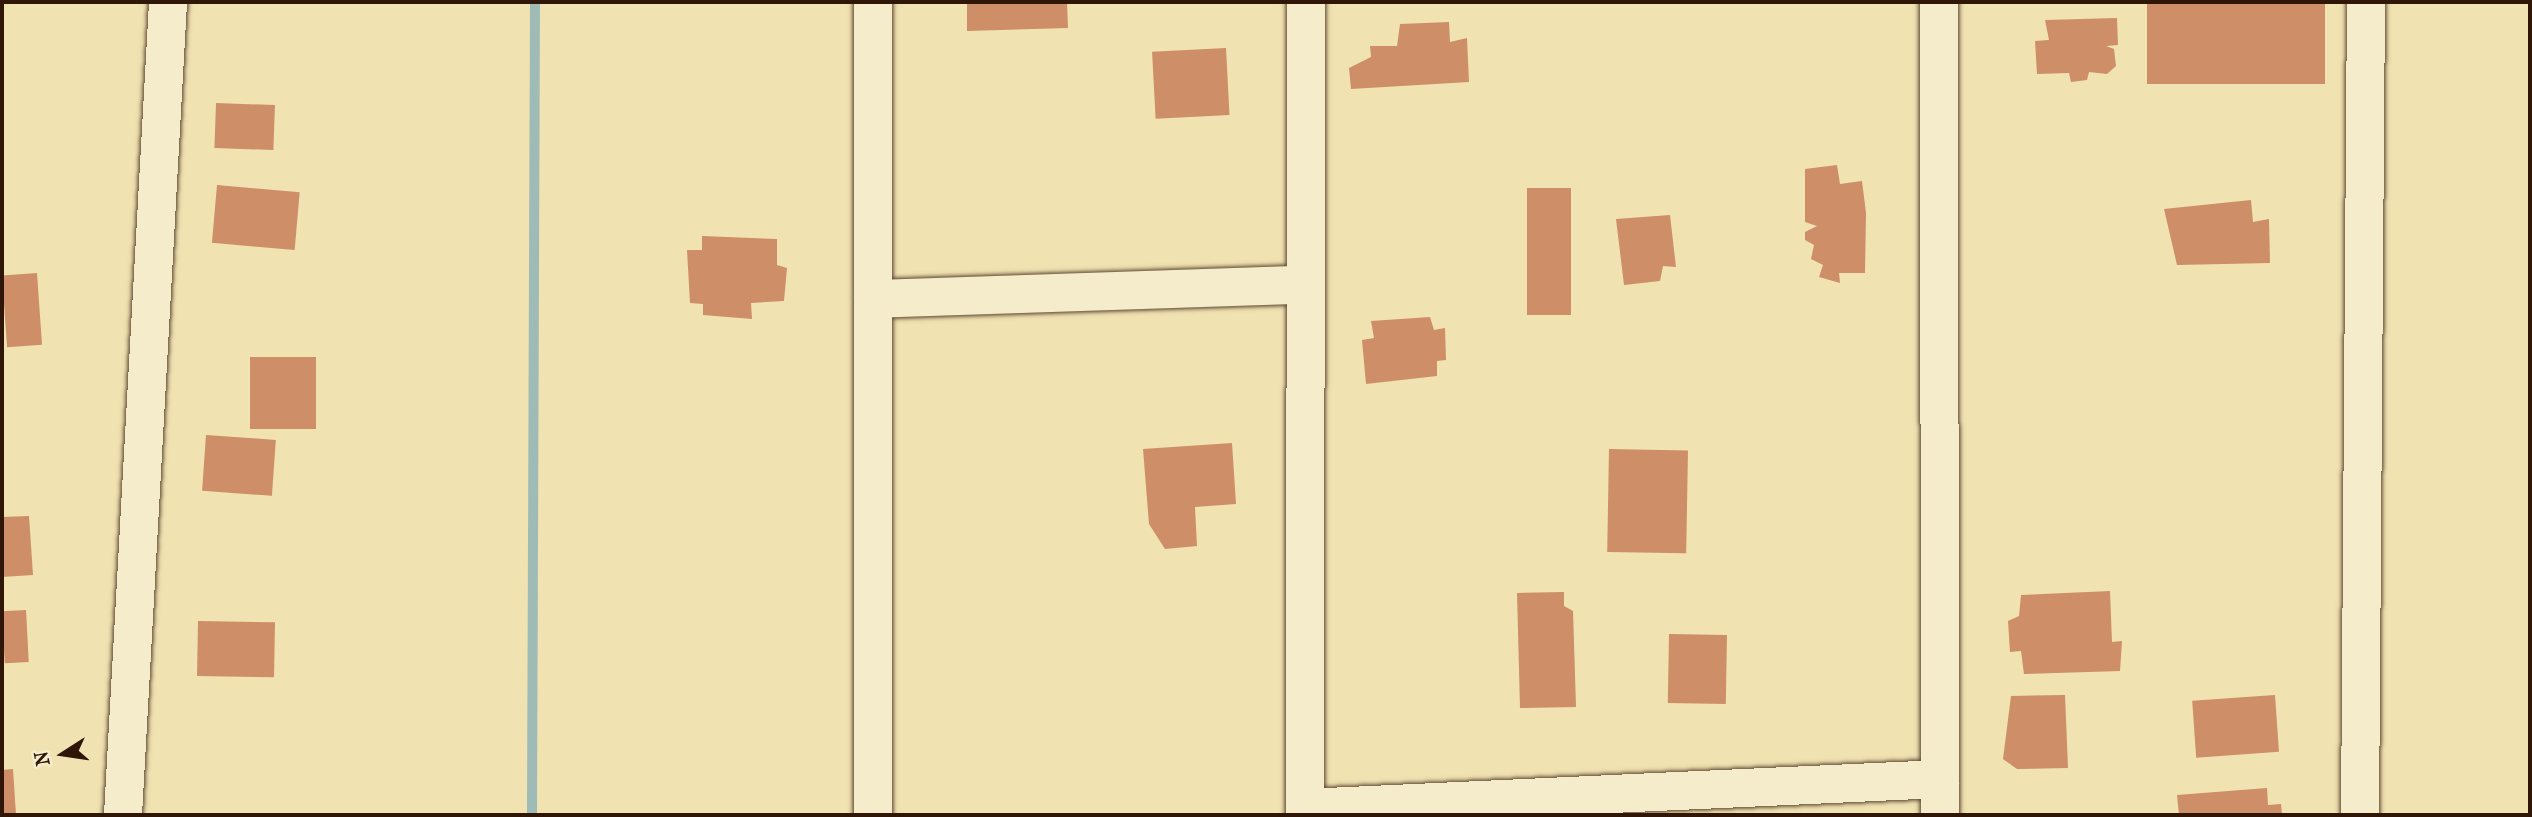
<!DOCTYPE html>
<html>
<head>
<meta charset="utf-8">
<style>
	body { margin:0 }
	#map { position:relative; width:2532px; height:817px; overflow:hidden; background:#f0e2b1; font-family:"IM FELL French Canon",serif }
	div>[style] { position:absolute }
	.stream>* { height:10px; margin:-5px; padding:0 5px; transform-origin:5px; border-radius:5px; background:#9ebbb6 }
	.building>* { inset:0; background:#cd8e68; transform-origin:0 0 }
	.roads { filter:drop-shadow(0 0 2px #5f4932) drop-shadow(0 0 2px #5f4932) }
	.minor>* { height:38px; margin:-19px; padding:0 19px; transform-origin:19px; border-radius:19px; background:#f5eccc }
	span { translate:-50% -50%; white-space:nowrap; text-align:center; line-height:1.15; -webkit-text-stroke:7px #f5eccc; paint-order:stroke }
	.frame { position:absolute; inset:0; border:4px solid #2f1607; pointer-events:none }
	.north { position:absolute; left:28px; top:719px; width:70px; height:70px; -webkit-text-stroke:5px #f5eccc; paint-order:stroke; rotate:258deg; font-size:19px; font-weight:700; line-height:28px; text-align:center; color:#2f1607 }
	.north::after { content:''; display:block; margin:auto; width:24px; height:32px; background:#2f1607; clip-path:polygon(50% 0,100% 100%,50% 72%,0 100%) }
</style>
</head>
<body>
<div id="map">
	<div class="stream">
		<div style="left:532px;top:815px;width:813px;rotate:-89.79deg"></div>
	</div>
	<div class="building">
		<div style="clip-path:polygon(974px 2px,1067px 2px,1068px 28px,967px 31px,967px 4px)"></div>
		<div style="left:2147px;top:2px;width:178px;height:82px"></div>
		<div style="clip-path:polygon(2117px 18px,2118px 45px,2106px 46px,2114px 49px,2116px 66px,2107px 74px,2089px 72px,2087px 80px,2071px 82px,2069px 73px,2037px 74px,2035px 41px,2049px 40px,2045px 20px)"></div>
		<div style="clip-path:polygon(1449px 22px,1450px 42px,1467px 38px,1469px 82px,1351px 89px,1349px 68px,1371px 57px,1370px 46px,1397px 46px,1400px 24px)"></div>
		<div style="left:1226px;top:48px;width:67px;height:74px;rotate:87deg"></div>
		<div style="left:216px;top:103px;width:59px;height:45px;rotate:2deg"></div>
		<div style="clip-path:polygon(1837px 165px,1840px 184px,1862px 181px,1866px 213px,1865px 273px,1839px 273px,1840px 283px,1819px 277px,1823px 265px,1811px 259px,1814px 245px,1805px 240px,1805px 232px,1817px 226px,1805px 222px,1805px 169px)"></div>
		<div style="left:217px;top:185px;width:83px;height:58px;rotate:5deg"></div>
		<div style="left:1571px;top:188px;width:127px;height:44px;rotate:90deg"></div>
		<div style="clip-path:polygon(2251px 200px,2253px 222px,2269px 219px,2270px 263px,2177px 265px,2164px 209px)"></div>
		<div style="clip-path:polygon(1670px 215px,1676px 267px,1663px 266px,1660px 281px,1624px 285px,1616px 219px)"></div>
		<div style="clip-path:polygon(702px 236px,777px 239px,777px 265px,787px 268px,784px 301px,751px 303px,752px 319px,703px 315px,703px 304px,690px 303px,687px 250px,702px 250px)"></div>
		<div style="left:37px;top:273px;width:72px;height:35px;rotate:86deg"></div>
		<div style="clip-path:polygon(1430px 317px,1434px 330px,1445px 328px,1446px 360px,1437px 361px,1437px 376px,1366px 384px,1362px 340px,1374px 338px,1371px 321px)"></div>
		<div style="left:250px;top:357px;width:66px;height:72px"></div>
		<div style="left:206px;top:435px;width:70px;height:56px;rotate:4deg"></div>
		<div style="clip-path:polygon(1232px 443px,1236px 504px,1195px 507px,1197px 546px,1165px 549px,1149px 524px,1143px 449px)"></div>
		<div style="left:1609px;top:449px;width:79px;height:103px;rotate:1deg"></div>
		<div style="clip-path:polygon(29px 516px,33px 575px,2px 577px,2px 517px)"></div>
		<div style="clip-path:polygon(2110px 591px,2112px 642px,2122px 641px,2120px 671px,2024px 674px,2021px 651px,2010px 652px,2008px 621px,2019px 616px,2021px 595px)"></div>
		<div style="clip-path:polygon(1564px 592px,1564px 606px,1573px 611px,1576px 707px,1520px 708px,1517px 593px)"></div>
		<div style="left:26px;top:610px;width:52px;height:24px;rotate:87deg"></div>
		<div style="left:198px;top:621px;width:77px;height:55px;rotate:1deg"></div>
		<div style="left:1669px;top:634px;width:58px;height:69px;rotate:1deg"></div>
		<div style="clip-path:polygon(2065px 695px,2068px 768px,2017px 769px,2003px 759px,2011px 696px)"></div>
		<div style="left:2275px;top:695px;width:57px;height:83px;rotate:86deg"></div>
		<div style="clip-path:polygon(13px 769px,16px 815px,2px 815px,2px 770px)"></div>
		<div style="clip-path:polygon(2267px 788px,2268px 805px,2281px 804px,2282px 815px,2179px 815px,2177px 795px)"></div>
	</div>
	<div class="roads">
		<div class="minor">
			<div style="left:1939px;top:2px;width:813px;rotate:89.93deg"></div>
			<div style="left:873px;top:299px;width:432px;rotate:-1.9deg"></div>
			<div style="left:1305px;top:808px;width:636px;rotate:-2.61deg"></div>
			<div style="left:123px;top:815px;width:814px;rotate:-86.83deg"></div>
			<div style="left:873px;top:815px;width:813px;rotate:-90deg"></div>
			<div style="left:1305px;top:815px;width:813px;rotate:-89.93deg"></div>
			<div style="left:2360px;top:815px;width:813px;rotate:-89.58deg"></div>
		</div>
	</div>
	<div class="frame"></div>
	<div class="north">N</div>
</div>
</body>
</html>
